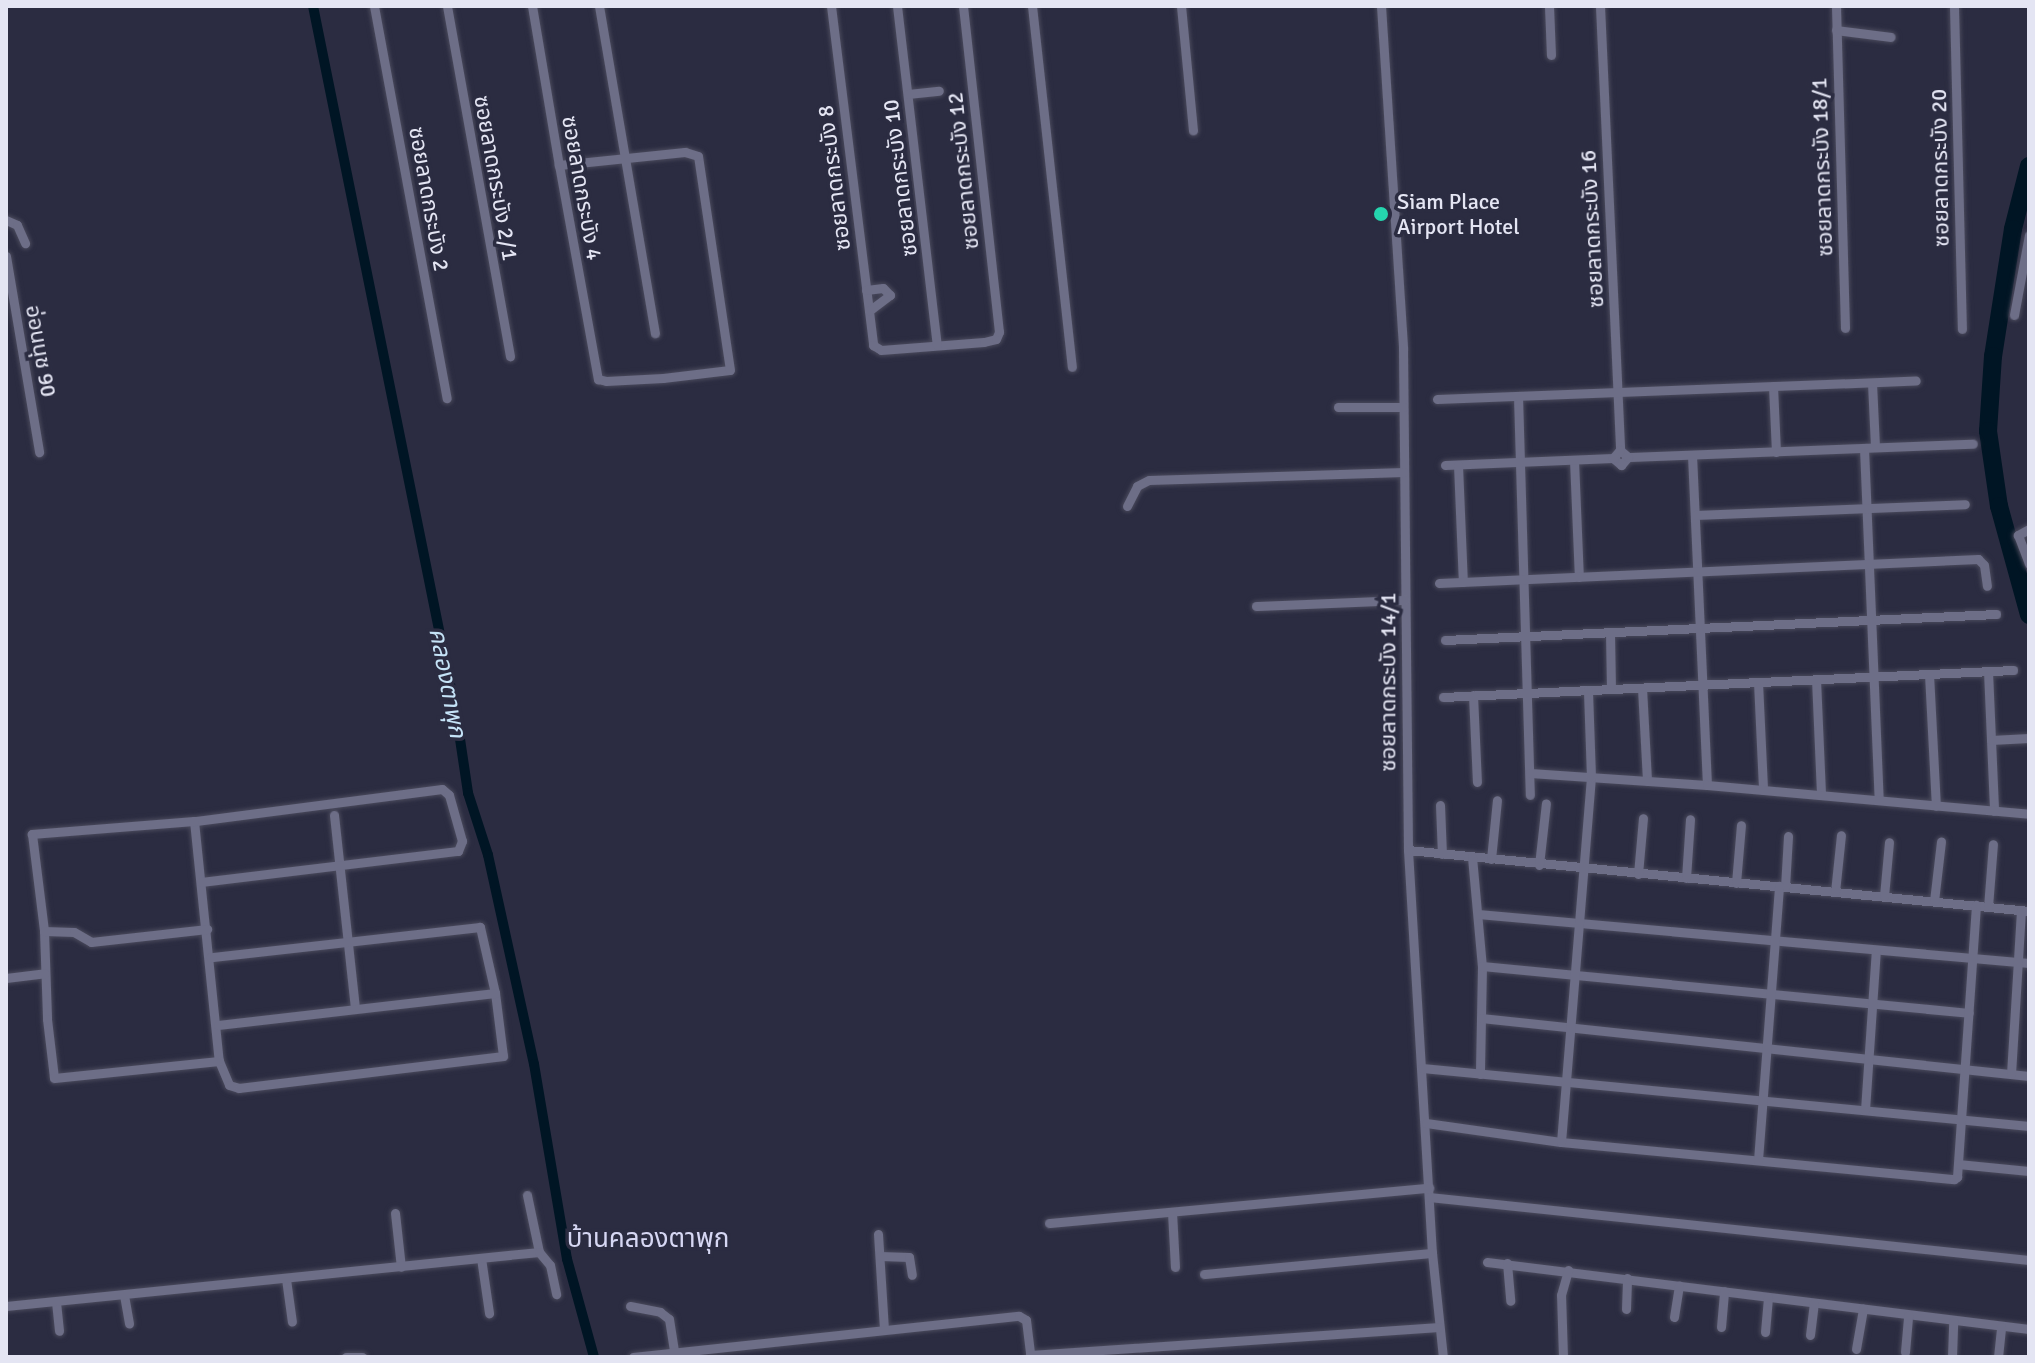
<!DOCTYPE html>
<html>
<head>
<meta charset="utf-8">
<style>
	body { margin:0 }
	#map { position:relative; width:2035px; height:1363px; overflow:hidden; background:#2b2c41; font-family:Signika,"Noto Sans Thai",sans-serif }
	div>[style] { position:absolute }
	.canal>* { height:10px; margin:-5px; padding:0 5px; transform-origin:5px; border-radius:5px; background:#001524 }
	.river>* { height:18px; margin:-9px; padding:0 9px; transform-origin:9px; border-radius:9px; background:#001524 }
	.roads { filter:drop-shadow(0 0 2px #4a4a5c) drop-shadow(0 0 2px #4a4a5c) }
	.minor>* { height:9px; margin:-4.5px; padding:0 4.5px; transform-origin:4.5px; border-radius:4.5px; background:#6d6e87 }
	.dots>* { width:22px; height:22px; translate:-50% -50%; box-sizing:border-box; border:4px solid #2b2c41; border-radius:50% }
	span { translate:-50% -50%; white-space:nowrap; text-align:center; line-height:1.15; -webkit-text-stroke:7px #2b2c41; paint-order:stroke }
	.street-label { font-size:22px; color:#e4e5f3 }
	.poi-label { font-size:22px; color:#e4e5f3 }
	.left { translate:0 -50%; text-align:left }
	.water-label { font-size:24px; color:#c5e3f7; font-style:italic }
	.quarter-label { font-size:26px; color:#d6d7f3 }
	.frame { position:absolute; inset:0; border:8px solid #e4e5f3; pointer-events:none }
</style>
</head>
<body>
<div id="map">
	<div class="canal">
		<div style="left:313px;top:6px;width:727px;rotate:78.58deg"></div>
		<div style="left:457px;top:719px;width:75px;rotate:81.5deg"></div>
		<div style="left:468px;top:793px;width:65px;rotate:72.1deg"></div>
		<div style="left:488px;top:855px;width:214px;rotate:77.6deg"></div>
		<div style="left:534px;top:1064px;width:198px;rotate:80.4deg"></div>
		<div style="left:567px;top:1259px;width:102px;rotate:74.6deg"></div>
	</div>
	<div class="river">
		<div style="left:2029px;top:166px;width:65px;rotate:104.3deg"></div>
		<div style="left:2013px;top:229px;width:129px;rotate:98.9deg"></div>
		<div style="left:1993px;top:356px;width:75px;rotate:93.8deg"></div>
		<div style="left:1988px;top:431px;width:76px;rotate:81.7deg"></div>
		<div style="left:1999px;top:506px;width:113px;rotate:74.6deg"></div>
	</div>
	<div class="roads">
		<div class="minor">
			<div style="left:374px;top:6px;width:399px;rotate:79.5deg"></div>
			<div style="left:447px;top:6px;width:356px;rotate:79.8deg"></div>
			<div style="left:532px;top:6px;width:161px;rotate:80.4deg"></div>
			<div style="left:559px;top:165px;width:218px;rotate:79.7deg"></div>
			<div style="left:598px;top:379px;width:8px;rotate:14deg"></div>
			<div style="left:606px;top:381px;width:57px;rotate:-3deg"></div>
			<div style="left:663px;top:378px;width:67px;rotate:-6.8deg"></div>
			<div style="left:730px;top:370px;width:216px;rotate:-98.5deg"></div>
			<div style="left:698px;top:156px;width:14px;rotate:-163deg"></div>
			<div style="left:685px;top:152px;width:127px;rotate:174.1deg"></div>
			<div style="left:599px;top:6px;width:332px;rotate:80.3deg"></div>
			<div style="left:831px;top:6px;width:342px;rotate:82.9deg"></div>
			<div style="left:873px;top:345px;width:9px;rotate:32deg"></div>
			<div style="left:881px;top:350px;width:103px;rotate:-4.4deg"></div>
			<div style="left:984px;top:342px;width:12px;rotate:-14deg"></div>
			<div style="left:996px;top:339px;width:8px;rotate:-67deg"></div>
			<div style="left:999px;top:332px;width:328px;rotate:-96.3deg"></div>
			<div style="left:897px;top:6px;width:341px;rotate:83.3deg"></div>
			<div style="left:1032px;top:6px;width:363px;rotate:83.7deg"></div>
			<div style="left:1181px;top:6px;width:125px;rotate:84.5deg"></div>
			<div style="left:1381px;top:6px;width:343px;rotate:86.3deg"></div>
			<div style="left:1403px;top:348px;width:502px;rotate:89.43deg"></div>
			<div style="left:1408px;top:850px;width:404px;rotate:86.6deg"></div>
			<div style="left:1432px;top:1253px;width:105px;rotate:84deg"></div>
			<div style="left:1549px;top:6px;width:49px;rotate:87.7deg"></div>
			<div style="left:1600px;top:6px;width:444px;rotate:87.4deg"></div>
			<div style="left:1836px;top:6px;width:322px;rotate:88.4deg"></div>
			<div style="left:1954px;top:6px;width:323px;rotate:88.6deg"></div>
			<div style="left:1836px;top:30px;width:55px;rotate:7.3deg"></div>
			<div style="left:908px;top:94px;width:31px;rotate:-6deg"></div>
			<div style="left:6px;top:220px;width:12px;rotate:24deg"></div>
			<div style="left:17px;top:225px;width:20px;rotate:66deg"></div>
			<div style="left:6px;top:256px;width:199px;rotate:80.4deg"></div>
			<div style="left:866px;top:290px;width:17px;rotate:-7deg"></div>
			<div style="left:883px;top:288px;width:10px;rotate:45deg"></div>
			<div style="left:890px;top:295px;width:26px;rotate:143deg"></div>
			<div style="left:2014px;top:315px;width:81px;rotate:-79.4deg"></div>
			<div style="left:1872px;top:383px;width:64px;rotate:87.3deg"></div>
			<div style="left:1773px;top:386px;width:66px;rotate:87.4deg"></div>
			<div style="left:1518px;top:396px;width:399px;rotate:88.3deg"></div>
			<div style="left:1437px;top:399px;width:479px;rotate:-2.2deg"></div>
			<div style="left:1338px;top:407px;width:65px"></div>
			<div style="left:1864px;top:448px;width:352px;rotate:87.6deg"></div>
			<div style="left:1692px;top:455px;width:330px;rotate:87.4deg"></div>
			<div style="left:1628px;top:457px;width:345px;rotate:-2.2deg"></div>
			<div style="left:1574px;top:460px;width:117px;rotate:87.6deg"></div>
			<div style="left:1445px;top:465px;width:168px;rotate:-2.4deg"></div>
			<div style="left:1613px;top:458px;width:11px;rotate:41deg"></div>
			<div style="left:1621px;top:465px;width:11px;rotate:-49deg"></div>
			<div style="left:1628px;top:457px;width:11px;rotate:-139deg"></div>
			<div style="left:1620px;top:450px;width:11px;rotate:131deg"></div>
			<div style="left:1458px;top:465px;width:117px;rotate:87.6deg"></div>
			<div style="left:1127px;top:506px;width:22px;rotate:-63deg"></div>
			<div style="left:1137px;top:486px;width:13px;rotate:-27deg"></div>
			<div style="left:1149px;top:480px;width:255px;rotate:-1.8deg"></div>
			<div style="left:1695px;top:515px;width:270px;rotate:-2.3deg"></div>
			<div style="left:2029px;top:529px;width:13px;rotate:151deg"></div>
			<div style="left:2018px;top:535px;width:31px;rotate:69deg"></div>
			<div style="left:1439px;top:583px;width:540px;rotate:-2.55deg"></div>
			<div style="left:1978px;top:559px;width:8px;rotate:45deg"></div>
			<div style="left:1984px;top:565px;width:21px;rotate:82deg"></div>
			<div style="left:1256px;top:606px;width:149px;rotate:-2.3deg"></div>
			<div style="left:1610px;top:632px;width:57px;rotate:89deg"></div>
			<div style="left:1445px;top:640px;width:552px;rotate:-2.7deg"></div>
			<div style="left:1988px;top:671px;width:140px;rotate:87.5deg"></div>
			<div style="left:1929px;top:674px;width:132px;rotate:87deg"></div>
			<div style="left:1816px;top:679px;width:116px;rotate:87.5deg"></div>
			<div style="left:1758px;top:682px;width:108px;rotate:87.3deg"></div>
			<div style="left:1642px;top:688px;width:93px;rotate:86.9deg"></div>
			<div style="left:1473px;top:695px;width:87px;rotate:87.4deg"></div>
			<div style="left:1443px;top:697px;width:571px;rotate:-2.71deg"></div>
			<div style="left:1991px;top:740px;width:38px;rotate:-3deg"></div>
			<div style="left:1530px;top:773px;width:177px;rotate:3.9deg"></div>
			<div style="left:1707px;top:785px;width:323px;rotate:5.1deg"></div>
			<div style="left:1440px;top:805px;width:49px;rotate:87.7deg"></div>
			<div style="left:334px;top:815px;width:195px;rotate:83.8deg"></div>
			<div style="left:194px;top:821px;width:241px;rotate:84.1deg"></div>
			<div style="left:219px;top:1061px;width:26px;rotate:67deg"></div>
			<div style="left:229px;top:1085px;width:10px;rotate:17deg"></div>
			<div style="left:239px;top:1088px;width:266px;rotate:-6.9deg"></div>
			<div style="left:503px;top:1056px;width:64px;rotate:-97.2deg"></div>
			<div style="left:495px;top:993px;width:68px;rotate:-102.8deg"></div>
			<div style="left:480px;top:927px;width:271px;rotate:173.6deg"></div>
			<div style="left:1408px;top:850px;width:624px;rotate:5.61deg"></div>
			<div style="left:1472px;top:857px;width:109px;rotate:84.8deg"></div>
			<div style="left:1482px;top:966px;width:108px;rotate:91.1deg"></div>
			<div style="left:1491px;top:859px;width:59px;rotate:-84.2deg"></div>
			<div style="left:1539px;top:865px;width:62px;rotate:-83.6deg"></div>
			<div style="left:1638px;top:874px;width:56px;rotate:-84.9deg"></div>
			<div style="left:1686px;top:878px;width:59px;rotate:-86.1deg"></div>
			<div style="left:201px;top:882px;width:259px;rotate:-6.9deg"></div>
			<div style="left:458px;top:851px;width:11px;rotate:-68deg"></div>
			<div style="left:462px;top:841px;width:48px;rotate:-105.8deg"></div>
			<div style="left:449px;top:795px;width:9px;rotate:-139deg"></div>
			<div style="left:442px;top:789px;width:250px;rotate:172.6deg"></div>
			<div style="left:194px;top:821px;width:163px;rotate:175.4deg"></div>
			<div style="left:32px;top:834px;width:98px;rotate:82.9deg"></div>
			<div style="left:44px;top:931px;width:88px;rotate:88deg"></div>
			<div style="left:47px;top:1019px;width:59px;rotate:83.2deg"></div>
			<div style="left:54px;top:1078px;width:166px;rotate:-5.9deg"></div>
			<div style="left:1736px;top:883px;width:58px;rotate:-85.1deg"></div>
			<div style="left:1785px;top:887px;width:51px;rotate:-86.6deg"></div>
			<div style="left:1835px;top:892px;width:57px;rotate:-84deg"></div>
			<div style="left:1884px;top:896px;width:54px;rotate:-84.7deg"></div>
			<div style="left:1934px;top:901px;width:60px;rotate:-83.3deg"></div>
			<div style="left:1988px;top:907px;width:63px;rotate:-85.5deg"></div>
			<div style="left:1478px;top:914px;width:553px;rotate:5.08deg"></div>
			<div style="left:44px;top:931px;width:30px;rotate:2deg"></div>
			<div style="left:74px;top:932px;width:20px;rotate:30deg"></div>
			<div style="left:91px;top:942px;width:117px;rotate:-6.4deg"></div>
			<div style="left:1482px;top:966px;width:489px;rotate:5.5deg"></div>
			<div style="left:6px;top:978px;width:39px;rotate:-7deg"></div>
			<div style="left:1481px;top:1018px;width:551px;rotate:6.04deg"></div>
			<div style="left:218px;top:1025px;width:279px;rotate:-6.6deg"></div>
			<div style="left:1422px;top:1068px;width:610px;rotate:5.46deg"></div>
			<div style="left:2011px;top:1074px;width:164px;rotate:-86.5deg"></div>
			<div style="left:1865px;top:1110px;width:160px;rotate:-86.1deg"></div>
			<div style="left:1426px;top:1123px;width:136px;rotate:8deg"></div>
			<div style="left:1561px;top:1142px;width:395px;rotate:5.4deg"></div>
			<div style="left:1954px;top:1179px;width:4px;rotate:-34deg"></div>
			<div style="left:1957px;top:1177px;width:273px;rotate:-86deg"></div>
			<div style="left:1561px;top:1142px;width:366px;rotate:-85.3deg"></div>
			<div style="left:1591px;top:777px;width:87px;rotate:-92deg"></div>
			<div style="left:1758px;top:1160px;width:275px;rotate:-85.6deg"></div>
			<div style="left:1958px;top:1164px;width:71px;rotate:5.6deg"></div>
			<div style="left:527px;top:1195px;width:58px;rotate:78.1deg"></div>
			<div style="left:1429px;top:1197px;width:603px;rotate:5.99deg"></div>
			<div style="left:1172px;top:1212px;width:55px;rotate:86.9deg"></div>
			<div style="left:395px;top:1213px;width:54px;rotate:83.7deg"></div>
			<div style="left:1049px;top:1223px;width:382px;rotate:-5.3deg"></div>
			<div style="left:878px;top:1234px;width:96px;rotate:86.4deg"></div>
			<div style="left:880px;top:1256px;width:29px;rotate:2deg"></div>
			<div style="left:909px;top:1257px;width:18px;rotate:81deg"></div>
			<div style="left:481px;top:1258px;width:56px;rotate:81.7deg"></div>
			<div style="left:1487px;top:1262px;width:546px;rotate:7.05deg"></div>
			<div style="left:1507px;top:1263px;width:38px;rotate:85deg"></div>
			<div style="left:1204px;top:1274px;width:229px;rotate:-5.3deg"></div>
			<div style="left:286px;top:1279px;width:43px;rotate:82.1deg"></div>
			<div style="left:124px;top:1295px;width:29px;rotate:80deg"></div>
			<div style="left:56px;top:1302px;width:29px;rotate:84deg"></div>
			<div style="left:6px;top:1306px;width:536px;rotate:-5.79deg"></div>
			<div style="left:539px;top:1252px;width:17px;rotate:50deg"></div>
			<div style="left:550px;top:1265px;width:30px;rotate:78deg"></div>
			<div style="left:630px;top:1306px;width:31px;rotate:11deg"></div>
			<div style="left:660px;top:1312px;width:11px;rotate:38deg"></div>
			<div style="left:669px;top:1319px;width:33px;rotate:81deg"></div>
			<div style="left:1626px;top:1309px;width:31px;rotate:-88deg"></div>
			<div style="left:1674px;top:1317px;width:32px;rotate:-81deg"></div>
			<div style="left:1721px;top:1327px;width:36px;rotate:-85deg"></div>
			<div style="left:1765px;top:1332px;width:35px;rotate:-85deg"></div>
			<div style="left:1810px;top:1335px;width:32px;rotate:-83deg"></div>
			<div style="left:1856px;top:1349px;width:41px;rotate:-80.1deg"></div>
			<div style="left:1905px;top:1352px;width:37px;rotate:-85deg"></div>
			<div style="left:346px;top:1357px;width:16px"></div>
			<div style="left:633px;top:1357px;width:388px;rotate:-6.1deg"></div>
			<div style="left:1019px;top:1316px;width:8px;rotate:30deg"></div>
			<div style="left:1026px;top:1320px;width:35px;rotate:83deg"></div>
			<div style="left:1030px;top:1355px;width:410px;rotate:-3.9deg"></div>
			<div style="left:1563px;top:1357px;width:62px;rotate:-91.8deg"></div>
			<div style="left:1561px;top:1295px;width:26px;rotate:-74deg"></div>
			<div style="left:1952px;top:1357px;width:36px;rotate:-88deg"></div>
			<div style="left:1998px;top:1357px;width:30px;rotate:-84deg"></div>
		</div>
	</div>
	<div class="dots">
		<div style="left:1381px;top:214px;background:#25d5ae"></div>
	</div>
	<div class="street-label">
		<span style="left:1822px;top:167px;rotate:-92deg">ซอยลาดกระบัง 18/1</span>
		<span style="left:1940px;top:168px;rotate:-91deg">ซอยลาดกระบัง 20</span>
		<span style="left:963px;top:171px;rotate:-96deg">ซอยลาดกระบัง 12</span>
		<span style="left:496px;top:178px;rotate:80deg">ซอยลาดกระบัง 2/1</span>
		<span style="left:834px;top:178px;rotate:-97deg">ซอยลาดกระบัง 8</span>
		<span style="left:900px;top:178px;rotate:-97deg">ซอยลาดกระบัง 10</span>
		<span style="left:582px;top:188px;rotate:80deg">ซอยลาดกระบัง 4</span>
		<span style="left:429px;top:199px;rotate:80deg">ซอยลาดกระบัง 2</span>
		<span style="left:1592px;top:229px;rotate:-93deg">ซอยลาดกระบัง 16</span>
		<span style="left:41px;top:351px;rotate:80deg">อ่อนนุช 90</span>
		<span style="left:1388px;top:682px;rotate:-90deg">ซอยลาดกระบัง 14/1</span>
	</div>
	<div class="poi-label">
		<span class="left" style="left:1397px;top:214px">Siam Place<br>Airport Hotel</span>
	</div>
	<div class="water-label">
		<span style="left:447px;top:683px;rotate:79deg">คลองตาพุก</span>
	</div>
	<div class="quarter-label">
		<span style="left:648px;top:1240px">บ้านคลองตาพุก</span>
	</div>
	<div class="frame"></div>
</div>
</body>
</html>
